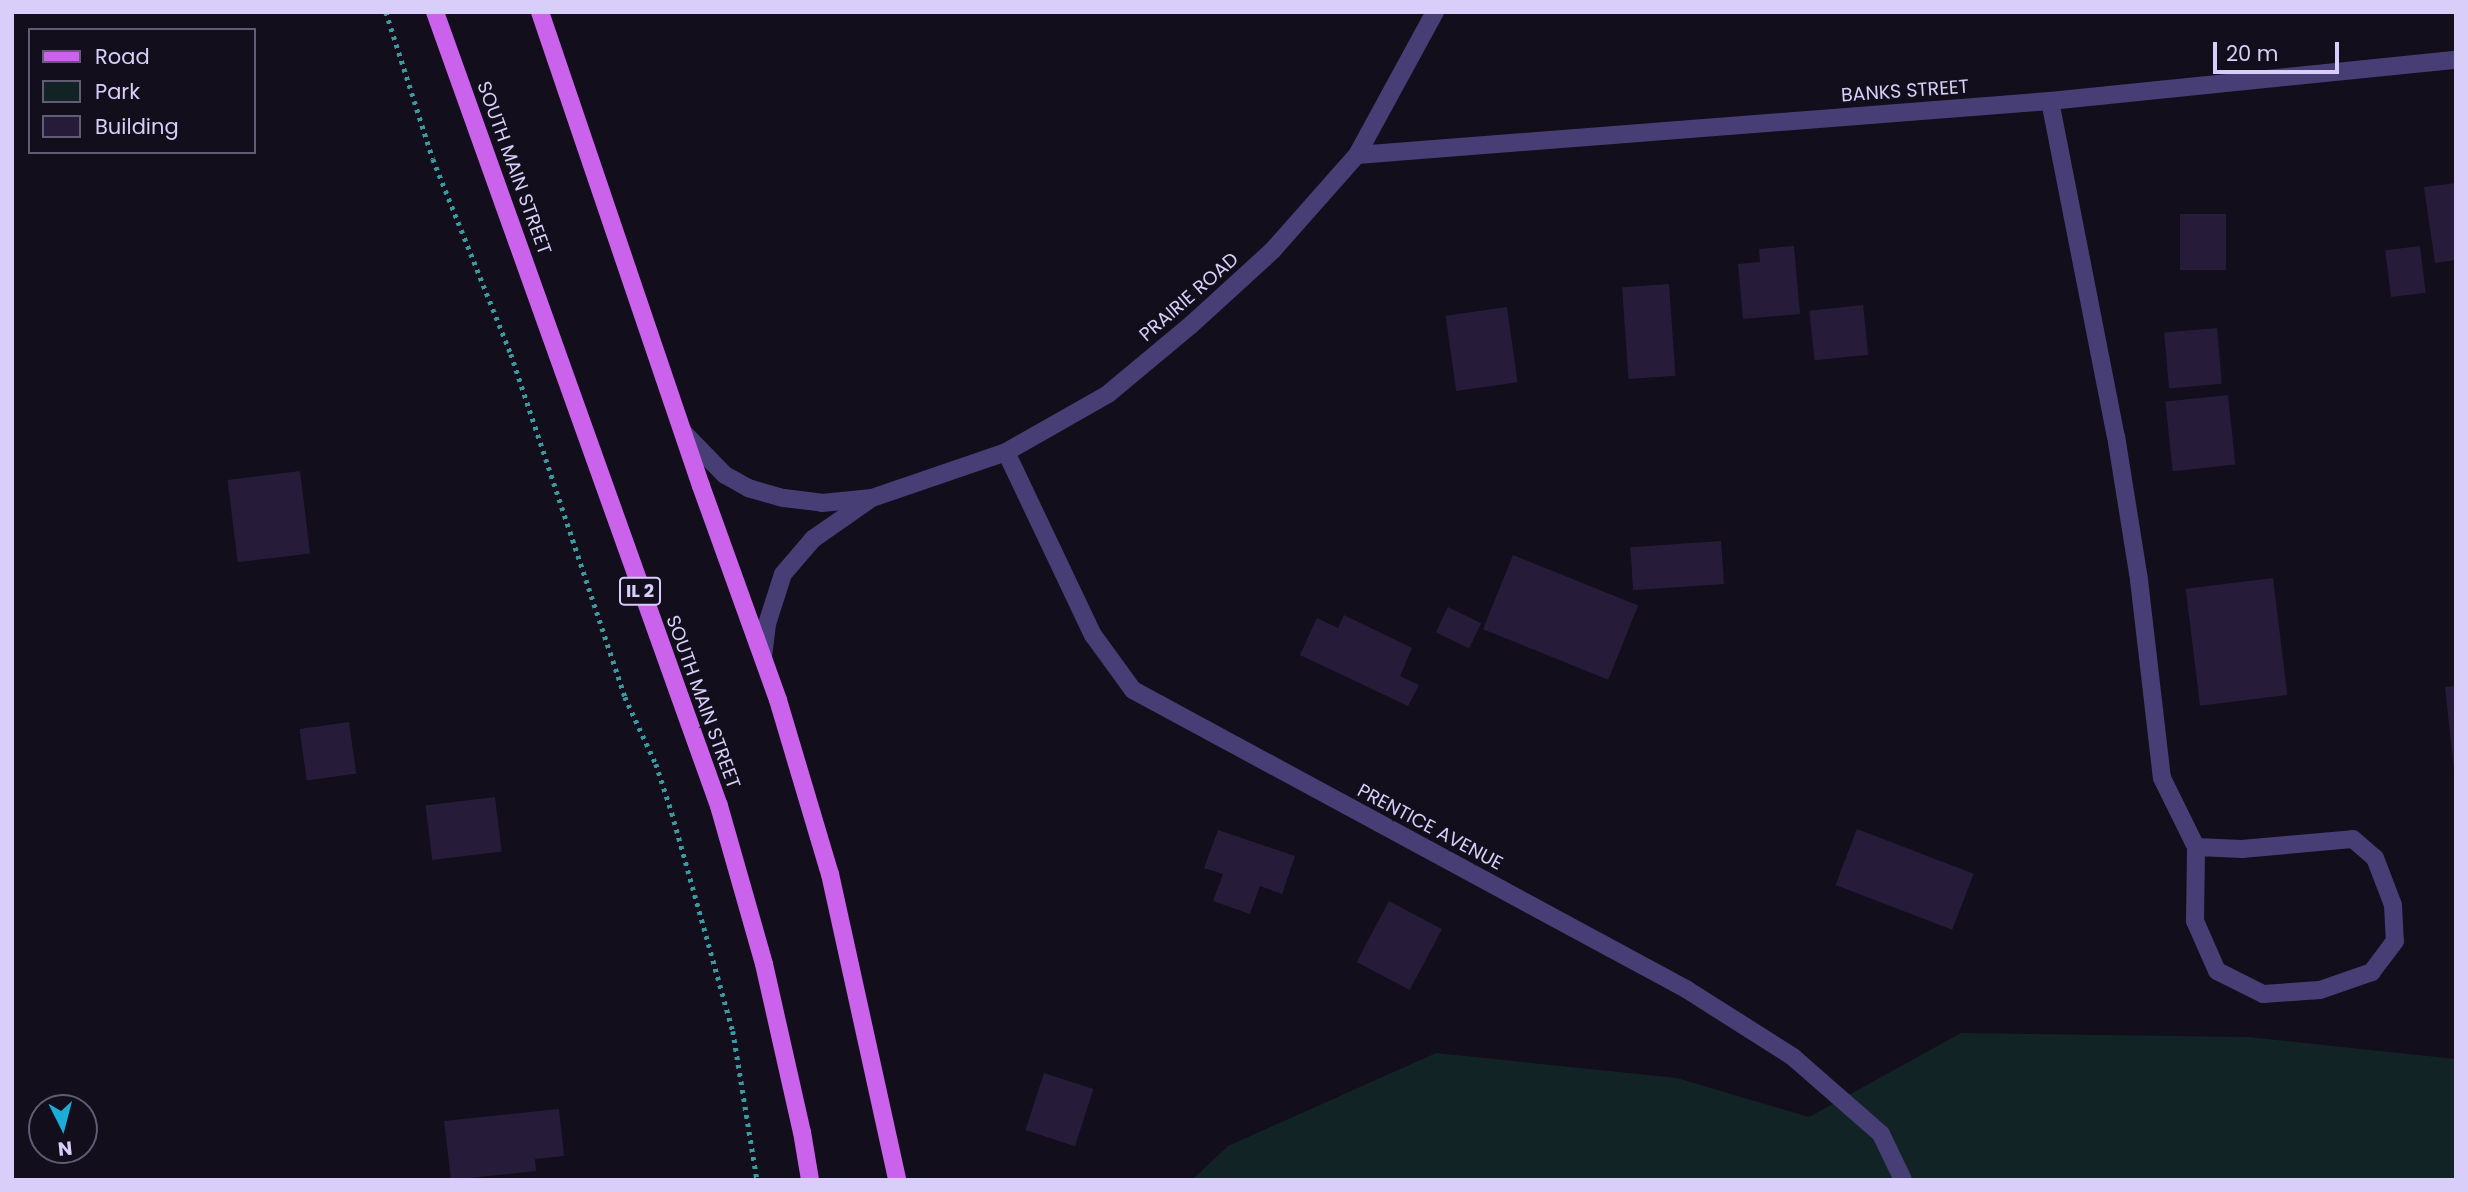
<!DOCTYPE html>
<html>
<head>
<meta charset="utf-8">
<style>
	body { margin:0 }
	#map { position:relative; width:2468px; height:1192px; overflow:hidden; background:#120e1b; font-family:Poppins,sans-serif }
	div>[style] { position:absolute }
	.green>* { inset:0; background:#112324 }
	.building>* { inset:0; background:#261c3a; transform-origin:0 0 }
	.path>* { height:4.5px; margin-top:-2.25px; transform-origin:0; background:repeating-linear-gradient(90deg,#3b99a0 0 3.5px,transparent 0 8.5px) }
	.service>* { height:18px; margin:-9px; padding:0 9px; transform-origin:9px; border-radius:9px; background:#473e75 }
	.minor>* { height:18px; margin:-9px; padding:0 9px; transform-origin:9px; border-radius:9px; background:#473e75 }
	.tertiary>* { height:18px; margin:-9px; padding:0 9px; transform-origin:9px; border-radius:9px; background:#473e75 }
	.primary>* { height:18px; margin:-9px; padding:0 9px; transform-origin:9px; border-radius:9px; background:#ca62ec }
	span { translate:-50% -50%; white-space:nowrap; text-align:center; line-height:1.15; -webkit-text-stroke:6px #120e1b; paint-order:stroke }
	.shield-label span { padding:2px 5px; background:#120e1b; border:2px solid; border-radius:5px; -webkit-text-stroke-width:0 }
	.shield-label { font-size:18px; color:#d8cef9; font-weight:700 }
	.street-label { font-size:19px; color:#d8cef9 }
	.frame { position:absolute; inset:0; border:14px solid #d8cef9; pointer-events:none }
	.legend { position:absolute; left:28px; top:28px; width:228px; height:126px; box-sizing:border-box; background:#120e1b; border:2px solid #615b74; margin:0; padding:9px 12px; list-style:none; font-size:21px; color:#d8cef9 }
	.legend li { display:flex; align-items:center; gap:14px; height:35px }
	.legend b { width:35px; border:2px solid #615b74 }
	.north { position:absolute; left:28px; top:1094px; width:70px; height:70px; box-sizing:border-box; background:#120e1b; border:2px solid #615b74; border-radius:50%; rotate:174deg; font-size:19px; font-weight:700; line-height:28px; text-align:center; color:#d8cef9 }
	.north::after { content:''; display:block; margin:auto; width:24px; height:32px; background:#1badd8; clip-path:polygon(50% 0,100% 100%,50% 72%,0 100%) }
	.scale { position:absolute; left:2213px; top:42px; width:126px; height:32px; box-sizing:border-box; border:4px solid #d8cef9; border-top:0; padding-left:9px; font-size:21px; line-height:24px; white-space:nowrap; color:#d8cef9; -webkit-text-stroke:5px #120e1b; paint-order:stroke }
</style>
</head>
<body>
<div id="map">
	<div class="green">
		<div style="clip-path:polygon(1961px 1033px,2249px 1037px,2456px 1059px,2456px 1180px,1192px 1180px,1228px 1146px,1436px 1053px,1677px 1078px,1809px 1117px)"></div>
	</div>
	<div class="building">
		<div style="clip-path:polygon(2456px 183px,2456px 260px,2435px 263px,2424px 187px)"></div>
		<div style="left:2180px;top:214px;width:46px;height:56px"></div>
		<div style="clip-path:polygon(1794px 246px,1800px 314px,1743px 319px,1738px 264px,1760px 262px,1759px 249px)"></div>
		<div style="left:2420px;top:246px;width:47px;height:35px;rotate:83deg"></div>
		<div style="left:1669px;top:284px;width:92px;height:47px;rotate:86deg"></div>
		<div style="left:1863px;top:305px;width:50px;height:54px;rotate:84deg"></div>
		<div style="left:1507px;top:307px;width:76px;height:62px;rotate:82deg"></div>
		<div style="left:2217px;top:328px;width:56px;height:53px;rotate:85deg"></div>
		<div style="left:2228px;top:395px;width:70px;height:63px;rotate:84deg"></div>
		<div style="left:300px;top:471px;width:83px;height:73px;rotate:83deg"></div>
		<div style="left:1721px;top:541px;width:43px;height:91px;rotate:86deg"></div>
		<div style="left:1513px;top:555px;width:135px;height:80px;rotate:22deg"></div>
		<div style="left:2273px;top:578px;width:118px;height:88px;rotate:83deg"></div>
		<div style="left:1448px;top:607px;width:37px;height:28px;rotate:26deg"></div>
		<div style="clip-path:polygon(1344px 615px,1412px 648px,1400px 676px,1419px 685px,1408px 706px,1300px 655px,1317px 618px,1338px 628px)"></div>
		<div style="clip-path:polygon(2456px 686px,2456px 770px,2454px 770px,2445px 687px)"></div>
		<div style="left:349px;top:722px;width:52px;height:50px;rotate:82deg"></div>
		<div style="left:495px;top:797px;width:55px;height:70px;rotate:83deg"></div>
		<div style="left:1857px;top:829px;width:125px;height:60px;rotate:21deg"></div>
		<div style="clip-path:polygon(1218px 830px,1295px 856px,1282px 894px,1260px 886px,1250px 914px,1213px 901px,1223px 874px,1204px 868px)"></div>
		<div style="left:1389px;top:901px;width:60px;height:69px;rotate:28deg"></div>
		<div style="left:1044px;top:1073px;width:52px;height:60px;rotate:18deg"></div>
		<div style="clip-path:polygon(559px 1109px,564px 1156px,535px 1159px,536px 1171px,451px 1180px,444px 1121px)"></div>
	</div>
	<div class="path">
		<div style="left:386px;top:12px;width:154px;rotate:72.3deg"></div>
		<div style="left:433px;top:159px;width:210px;rotate:68.2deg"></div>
		<div style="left:511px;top:354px;width:361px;rotate:71.6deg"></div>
		<div style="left:625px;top:697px;width:74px;rotate:65.2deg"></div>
		<div style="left:656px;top:764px;width:52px;rotate:71.9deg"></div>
		<div style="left:672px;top:813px;width:226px;rotate:74.4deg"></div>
		<div style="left:733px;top:1031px;width:151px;rotate:80.8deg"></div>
	</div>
	<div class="service">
		<div style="left:2050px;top:101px;width:341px;rotate:78.9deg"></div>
		<div style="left:2116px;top:436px;width:146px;rotate:80.9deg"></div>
		<div style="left:2139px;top:580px;width:199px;rotate:83.4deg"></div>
		<div style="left:2162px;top:778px;width:77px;rotate:63.8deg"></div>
		<div style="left:2196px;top:847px;width:46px;rotate:2.5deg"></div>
		<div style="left:2242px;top:849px;width:111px;rotate:-5.1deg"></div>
		<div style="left:2353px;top:839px;width:29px;rotate:41deg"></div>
		<div style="left:2375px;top:858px;width:50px;rotate:69deg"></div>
		<div style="left:2393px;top:905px;width:36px;rotate:87deg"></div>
		<div style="left:2395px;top:941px;width:39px;rotate:127deg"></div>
		<div style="left:2372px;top:972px;width:55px;rotate:160.9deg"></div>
		<div style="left:2320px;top:990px;width:57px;rotate:176deg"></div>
		<div style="left:2263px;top:994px;width:51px;rotate:-153.4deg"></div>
		<div style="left:2217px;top:971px;width:55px;rotate:-113.7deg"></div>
		<div style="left:2195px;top:921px;width:74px;rotate:-89.2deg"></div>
	</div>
	<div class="minor">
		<div style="left:1357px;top:155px;width:695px;rotate:-4.46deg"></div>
		<div style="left:2050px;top:101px;width:408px;rotate:-5.8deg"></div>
		<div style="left:1006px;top:452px;width:203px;rotate:64.6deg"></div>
		<div style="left:1093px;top:635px;width:68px;rotate:54deg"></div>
		<div style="left:1133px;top:690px;width:629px;rotate:28.4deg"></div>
		<div style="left:1686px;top:989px;width:127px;rotate:32.4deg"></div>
		<div style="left:1793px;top:1057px;width:117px;rotate:41.2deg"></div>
		<div style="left:1881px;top:1134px;width:51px;rotate:64.4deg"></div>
	</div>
	<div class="tertiary">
		<div style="left:683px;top:432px;width:60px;rotate:45.7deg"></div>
		<div style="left:725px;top:475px;width:26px;rotate:29deg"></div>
		<div style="left:748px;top:488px;width:37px;rotate:16deg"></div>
		<div style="left:784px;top:498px;width:38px;rotate:7deg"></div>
		<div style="left:822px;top:503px;width:50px;rotate:-5.7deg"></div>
		<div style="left:872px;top:498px;width:142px;rotate:-18.9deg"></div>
		<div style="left:1006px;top:452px;width:117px;rotate:-29.6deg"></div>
		<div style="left:1108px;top:394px;width:109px;rotate:-39.8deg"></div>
		<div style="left:1192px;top:324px;width:108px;rotate:-42.4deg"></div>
		<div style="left:1272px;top:251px;width:128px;rotate:-48.5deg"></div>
		<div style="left:1357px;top:155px;width:163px;rotate:-61.4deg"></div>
		<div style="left:763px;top:657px;width:33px;rotate:-83deg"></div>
		<div style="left:767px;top:624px;width:52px;rotate:-72.3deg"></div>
		<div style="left:783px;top:574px;width:46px;rotate:-49.4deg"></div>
		<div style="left:813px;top:539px;width:68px;rotate:-34.9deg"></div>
	</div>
	<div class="primary">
		<div style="left:435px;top:12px;width:843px;rotate:70.32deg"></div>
		<div style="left:719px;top:806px;width:164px;rotate:74.1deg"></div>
		<div style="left:764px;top:964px;width:172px;rotate:77.3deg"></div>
		<div style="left:802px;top:1132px;width:49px;rotate:80.5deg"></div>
		<div style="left:540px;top:12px;width:501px;rotate:71.24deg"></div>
		<div style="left:701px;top:486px;width:227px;rotate:70.2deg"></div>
		<div style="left:778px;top:700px;width:182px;rotate:73.4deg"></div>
		<div style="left:830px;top:874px;width:313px;rotate:77.6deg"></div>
	</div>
	<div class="shield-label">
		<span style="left:640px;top:591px">IL 2</span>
	</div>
	<div class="street-label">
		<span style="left:1905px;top:91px;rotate:-4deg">BANKS STREET</span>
		<span style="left:514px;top:168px;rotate:70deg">SOUTH MAIN STREET</span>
		<span style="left:1189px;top:297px;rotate:-41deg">PRAIRIE ROAD</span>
		<span style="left:703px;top:702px;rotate:70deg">SOUTH MAIN STREET</span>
		<span style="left:1430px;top:827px;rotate:28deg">PRENTICE AVENUE</span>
	</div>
	<div class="frame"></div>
	<ul class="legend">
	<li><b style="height:9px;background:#ca62ec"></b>Road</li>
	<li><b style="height:19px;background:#112324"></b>Park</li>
	<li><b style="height:19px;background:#261c3a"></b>Building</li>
	</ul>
	<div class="north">N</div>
	<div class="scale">20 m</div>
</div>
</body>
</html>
